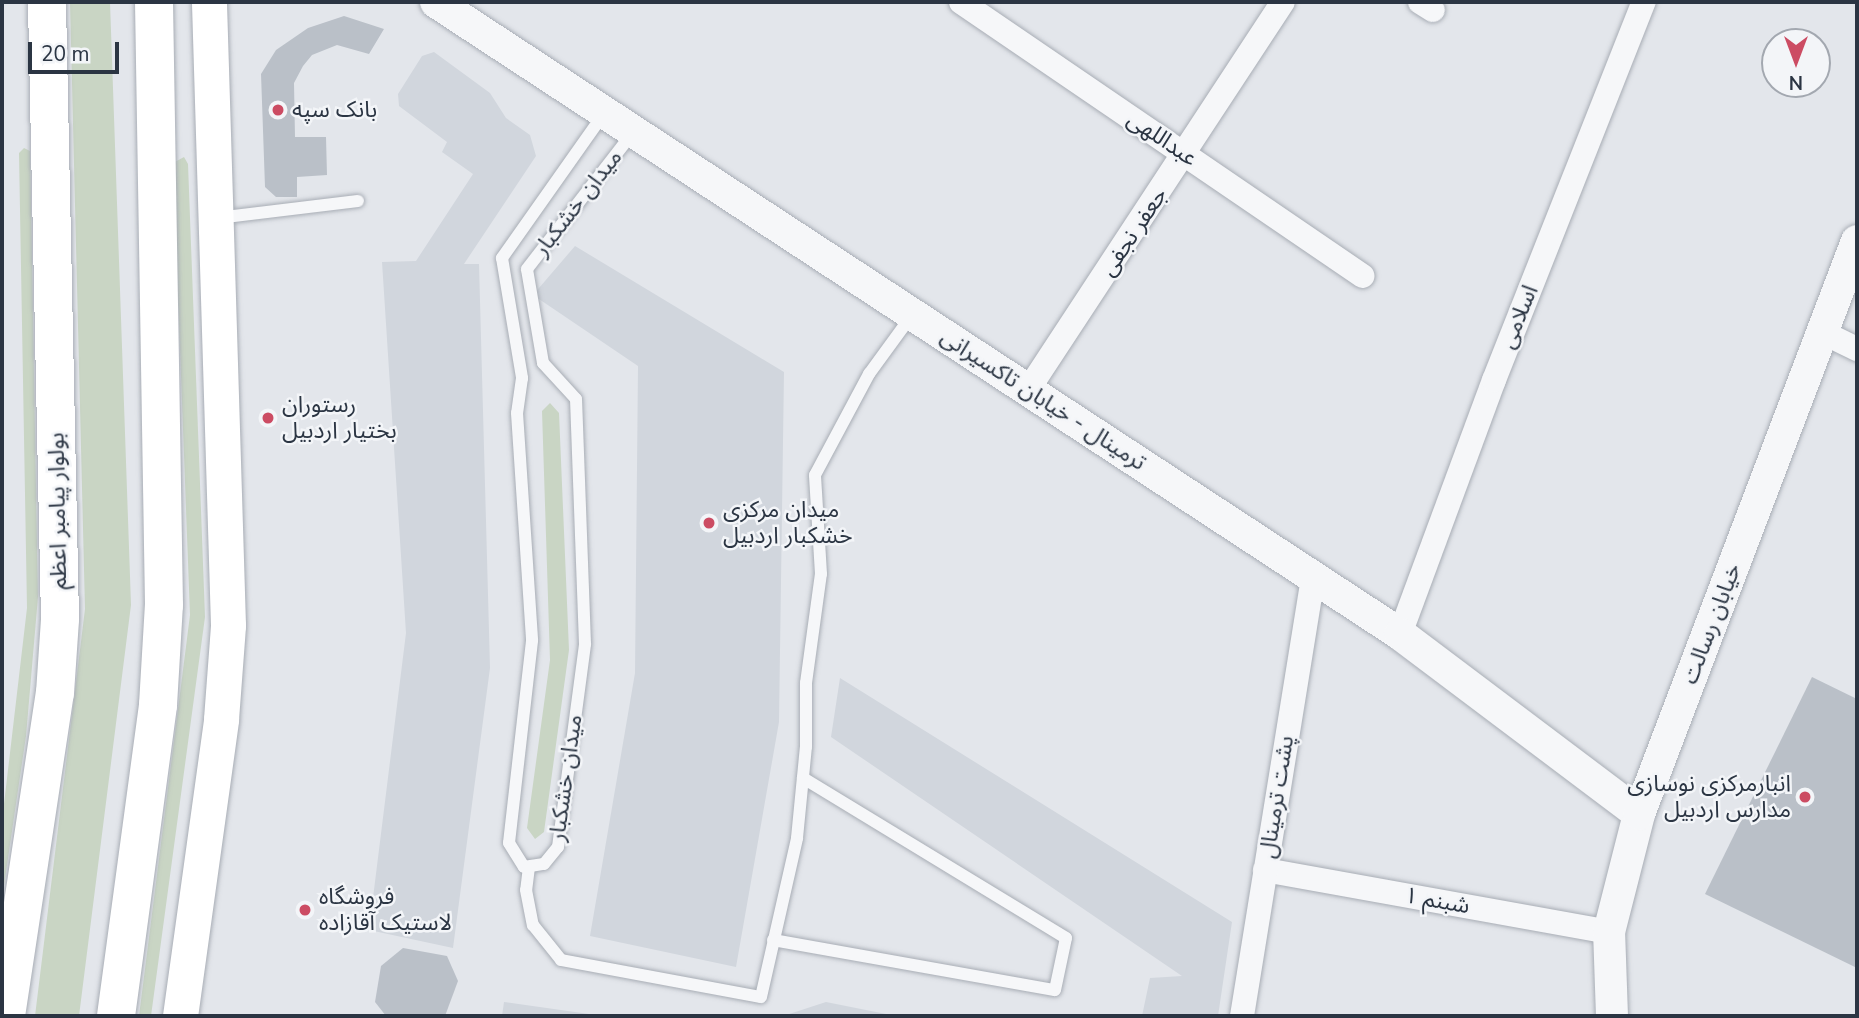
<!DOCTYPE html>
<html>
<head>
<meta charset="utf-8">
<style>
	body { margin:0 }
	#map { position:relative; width:1859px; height:1018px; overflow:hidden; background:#e3e6eb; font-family:"Nunito Sans","Noto Sans Arabic",sans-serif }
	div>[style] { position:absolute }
	.built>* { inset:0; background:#d1d6dd }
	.green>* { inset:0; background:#c9d5c4 }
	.building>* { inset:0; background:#bac0c8 }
	.roads { filter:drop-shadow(0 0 2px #a8adb5) drop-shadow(0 0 2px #a8adb5) }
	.service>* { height:12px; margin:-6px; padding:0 6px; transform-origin:6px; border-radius:6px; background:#f6f7f9 }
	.minor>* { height:24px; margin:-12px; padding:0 12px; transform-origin:12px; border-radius:12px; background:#f6f7f9 }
	.tertiary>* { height:32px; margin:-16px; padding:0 16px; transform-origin:16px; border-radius:16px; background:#f6f7f9 }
	.secondary>* { height:35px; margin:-17.5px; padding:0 17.5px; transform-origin:17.5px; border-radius:17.5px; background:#fff }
	.primary>* { height:38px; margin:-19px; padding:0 19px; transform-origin:19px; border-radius:19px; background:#fff }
	.dots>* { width:19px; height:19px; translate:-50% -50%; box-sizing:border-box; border:4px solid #f3f5f8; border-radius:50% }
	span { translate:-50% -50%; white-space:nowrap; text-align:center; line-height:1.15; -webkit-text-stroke:5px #f3f5f8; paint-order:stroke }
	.poi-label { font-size:23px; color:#2b3543 }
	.left { translate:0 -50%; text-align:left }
	.right { translate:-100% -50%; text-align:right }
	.street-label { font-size:23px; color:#2b3543 }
	.frame { position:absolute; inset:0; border:4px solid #2b3543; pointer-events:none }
	.north { position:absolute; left:1761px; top:28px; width:70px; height:70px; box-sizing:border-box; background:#f3f5f8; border:2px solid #a3a8b0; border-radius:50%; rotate:180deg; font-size:19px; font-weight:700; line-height:28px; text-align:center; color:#2b3543 }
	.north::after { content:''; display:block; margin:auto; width:24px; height:32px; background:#cc4c63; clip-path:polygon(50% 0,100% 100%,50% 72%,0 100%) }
	.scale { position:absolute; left:28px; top:42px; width:91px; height:32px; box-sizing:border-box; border:4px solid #2b3543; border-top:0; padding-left:9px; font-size:21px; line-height:24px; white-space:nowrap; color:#2b3543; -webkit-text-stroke:5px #f3f5f8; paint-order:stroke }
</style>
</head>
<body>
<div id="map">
	<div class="built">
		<div style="clip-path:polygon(434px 52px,490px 93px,506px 118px,530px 135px,536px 156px,464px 264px,479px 264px,490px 668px,453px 948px,369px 930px,406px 633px,382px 262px,416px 261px,473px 174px,442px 152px,447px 142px,399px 106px,398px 94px,422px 56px)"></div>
		<div style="clip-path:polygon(575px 246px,784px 372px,779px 722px,736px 967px,590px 936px,635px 673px,638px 366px,533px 295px)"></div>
		<div style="clip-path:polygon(840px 678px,1232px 922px,1218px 1016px,1142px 1016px,1150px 978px,1182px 976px,831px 737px)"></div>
		<div style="clip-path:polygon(504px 1002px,603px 1016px,502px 1016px)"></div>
		<div style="clip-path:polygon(826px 1002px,896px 1016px,783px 1016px)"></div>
	</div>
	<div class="green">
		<div style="clip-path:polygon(70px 2px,110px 2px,131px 605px,79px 1016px,35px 1016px,85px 609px)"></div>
		<div style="clip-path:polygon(24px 148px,30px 151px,38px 597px,26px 736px,2px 899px,2px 821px,27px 608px,19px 153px)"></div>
		<div style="clip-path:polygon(184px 157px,188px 164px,205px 617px,151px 1016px,139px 1016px,190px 615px,173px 163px)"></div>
		<div style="clip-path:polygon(550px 403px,559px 413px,569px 650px,544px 832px,535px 839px,527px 828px,550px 660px,542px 411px)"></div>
	</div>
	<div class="building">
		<div style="clip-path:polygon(344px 16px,384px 29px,369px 54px,337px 45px,312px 55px,303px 66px,294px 83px,295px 137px,326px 137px,327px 175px,297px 177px,297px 197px,276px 197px,265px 187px,261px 74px,276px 50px,308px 28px)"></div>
		<div style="clip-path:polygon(1812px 677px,1857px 699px,1857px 968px,1705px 894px)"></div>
		<div style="clip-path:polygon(403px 948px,447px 956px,458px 981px,445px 1016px,386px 1016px,375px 1002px,381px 966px)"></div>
	</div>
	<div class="roads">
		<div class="service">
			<div style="left:605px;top:112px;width:179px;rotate:125.2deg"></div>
			<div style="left:502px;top:258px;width:122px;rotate:80.5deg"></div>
			<div style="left:522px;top:378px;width:35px;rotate:98deg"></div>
			<div style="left:517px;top:413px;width:228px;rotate:86.2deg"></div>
			<div style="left:532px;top:641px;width:203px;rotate:96.5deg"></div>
			<div style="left:509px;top:843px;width:28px;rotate:58deg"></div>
			<div style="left:524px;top:867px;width:20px;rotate:-9deg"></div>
			<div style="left:544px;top:864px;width:22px;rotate:-51deg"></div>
			<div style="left:558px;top:847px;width:205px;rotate:-82.4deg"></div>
			<div style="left:585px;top:644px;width:245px;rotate:-92.1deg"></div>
			<div style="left:576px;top:399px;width:49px;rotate:-132.5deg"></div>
			<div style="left:543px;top:363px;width:95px;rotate:-99.7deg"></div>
			<div style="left:527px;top:269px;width:175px;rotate:-52.2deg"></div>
			<div style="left:217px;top:218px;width:142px;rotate:-6.9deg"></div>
			<div style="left:529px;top:867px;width:23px;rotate:97deg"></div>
			<div style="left:526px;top:890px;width:36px;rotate:79deg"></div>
			<div style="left:533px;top:925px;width:45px;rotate:51.3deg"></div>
			<div style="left:561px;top:960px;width:203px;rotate:10.5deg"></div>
			<div style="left:761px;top:997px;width:163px;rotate:-77.2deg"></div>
			<div style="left:797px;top:838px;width:91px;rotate:-84.4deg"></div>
			<div style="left:806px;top:747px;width:64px;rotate:-90deg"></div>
			<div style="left:806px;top:683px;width:110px;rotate:-82.2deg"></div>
			<div style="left:821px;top:574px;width:99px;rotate:-93.5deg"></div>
			<div style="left:815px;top:475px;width:115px;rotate:-61.9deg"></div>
			<div style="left:869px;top:374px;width:73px;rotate:-53.9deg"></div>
			<div style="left:773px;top:940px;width:286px;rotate:10.1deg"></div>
			<div style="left:1055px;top:990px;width:53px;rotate:-78.1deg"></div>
			<div style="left:1066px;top:938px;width:308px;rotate:-148.7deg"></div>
		</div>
		<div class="minor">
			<div style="left:961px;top:2px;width:486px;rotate:34.3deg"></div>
			<div style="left:1420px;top:2px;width:15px;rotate:32deg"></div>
			<div style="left:1824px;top:333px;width:37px;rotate:26deg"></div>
			<div style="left:1028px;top:390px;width:464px;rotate:-56.7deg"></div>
			<div style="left:1400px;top:634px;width:271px;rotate:-69.7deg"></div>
			<div style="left:1494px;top:380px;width:407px;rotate:-68.4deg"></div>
			<div style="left:1265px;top:870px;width:350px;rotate:10.2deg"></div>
			<div style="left:1242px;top:1016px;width:444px;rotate:-80.8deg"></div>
		</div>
		<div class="tertiary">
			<div style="left:436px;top:2px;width:1153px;rotate:33.25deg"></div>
			<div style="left:1400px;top:634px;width:299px;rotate:37deg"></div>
			<div style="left:1612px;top:1016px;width:84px;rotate:-92deg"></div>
			<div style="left:1609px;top:932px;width:122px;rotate:-75.7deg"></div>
			<div style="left:1639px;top:814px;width:613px;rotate:-69.17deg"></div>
		</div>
		<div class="secondary">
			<div style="left:180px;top:1016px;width:300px;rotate:-82.1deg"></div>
			<div style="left:221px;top:719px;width:94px;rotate:-85.7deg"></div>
			<div style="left:228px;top:625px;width:623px;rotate:-91.75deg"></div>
		</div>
		<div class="primary">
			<div style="left:6px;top:1016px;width:327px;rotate:-81.4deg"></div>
			<div style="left:55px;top:693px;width:74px;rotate:-86.1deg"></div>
			<div style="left:60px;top:619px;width:617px;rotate:-91.21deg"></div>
			<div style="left:116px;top:1016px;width:314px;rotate:-82.3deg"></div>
			<div style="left:158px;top:705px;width:100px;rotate:-86.6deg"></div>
			<div style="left:164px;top:605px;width:603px;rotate:-90.95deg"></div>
		</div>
	</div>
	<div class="dots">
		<div style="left:278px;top:110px;background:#cc4c63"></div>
		<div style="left:268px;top:418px;background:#cc4c63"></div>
		<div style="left:709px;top:523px;background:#cc4c63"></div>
		<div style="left:1805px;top:797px;background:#cc4c63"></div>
		<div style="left:305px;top:910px;background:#cc4c63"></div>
	</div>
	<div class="poi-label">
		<span class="left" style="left:292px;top:110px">بانک سپه</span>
		<span class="left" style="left:282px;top:418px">رستوران<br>بختیار اردبیل</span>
		<span class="left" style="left:723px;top:523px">میدان مرکزی<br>خشکبار اردبیل</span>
		<span class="right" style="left:1791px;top:797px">انبارمرکزی نوسازی<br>مدارس اردبیل</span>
		<span class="left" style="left:319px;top:910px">فروشگاه<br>لاستیک آقازاده</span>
	</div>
	<div class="street-label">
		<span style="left:1162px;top:139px;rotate:34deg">عبداللهی</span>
		<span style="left:578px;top:203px;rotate:-52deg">میدان خشکبار</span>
		<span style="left:1134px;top:232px;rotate:-56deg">جعفر نجفی</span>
		<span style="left:1519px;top:317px;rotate:-68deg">اسلامی</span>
		<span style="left:1043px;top:400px;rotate:33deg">ترمینال - خیابان تاکسیرانی</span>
		<span style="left:58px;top:511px;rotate:-91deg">بولوار پیامبر اعظم</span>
		<span style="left:1712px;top:624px;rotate:-69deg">خیابان رسالت</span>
		<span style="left:566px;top:778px;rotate:-82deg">میدان خشکبار</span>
		<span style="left:1277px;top:797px;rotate:-81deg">پشت ترمینال</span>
		<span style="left:1437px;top:901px;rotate:10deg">شبنم ۱</span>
	</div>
	<div class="frame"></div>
	<div class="north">N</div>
	<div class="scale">20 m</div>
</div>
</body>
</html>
